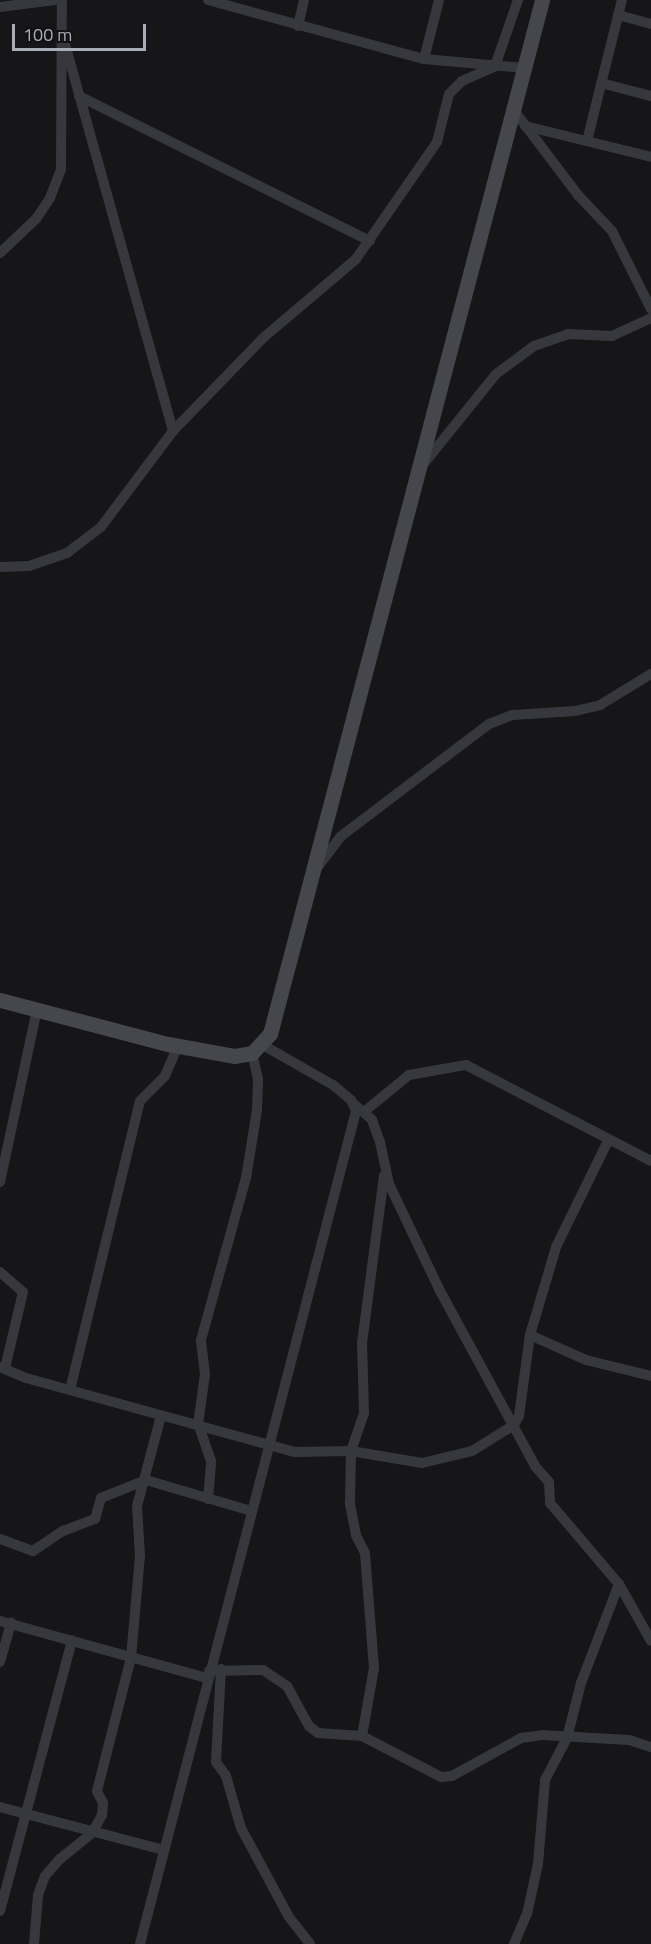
<!DOCTYPE html>
<html>
<head>
<meta charset="utf-8">
<style>
	body { margin:0 }
	#map { position:relative; width:651px; height:1944px; overflow:hidden; background:#161618; font-family:"Titillium Web",sans-serif }
	div>[style] { position:absolute }
	.street>* { height:10px; margin:-5px; padding:0 5px; transform-origin:5px; border-radius:5px; background:#37383d }
	.secondary>* { height:15px; margin:-7.5px; padding:0 7.5px; transform-origin:7.5px; border-radius:7.5px; background:#45474d }
	span { translate:-50% -50%; white-space:nowrap; text-align:center; line-height:1.15; -webkit-text-stroke:5px #111113; paint-order:stroke }
	.scale { position:absolute; left:12px; top:24px; width:134px; height:27px; box-sizing:border-box; border:3px solid #a8adb8; border-top:0; padding-left:8px; font-size:18px; line-height:21px; white-space:nowrap; color:#a8adb8; -webkit-text-stroke:4px #111113; paint-order:stroke }
</style>
</head>
<body>
<div id="map">
	<div class="street">
		<div style="left:208px;top:0;width:224px;rotate:15.3deg"></div>
		<div style="left:424px;top:59px;width:101px;rotate:5.1deg"></div>
		<div style="left:0;top:7px;width:55px;rotate:-7.3deg"></div>
		<div style="left:618px;top:15px;width:34px;rotate:15deg"></div>
		<div style="left:298px;top:26px;width:27px;rotate:-77deg"></div>
		<div style="left:65px;top:44px;width:402px;rotate:74.4deg"></div>
		<div style="left:424px;top:59px;width:61px;rotate:-75.7deg"></div>
		<div style="left:601px;top:83px;width:52px;rotate:14.6deg"></div>
		<div style="left:79px;top:96px;width:325px;rotate:26.5deg"></div>
		<div style="left:516px;top:113px;width:103px;rotate:52.9deg"></div>
		<div style="left:578px;top:195px;width:50px;rotate:46.6deg"></div>
		<div style="left:612px;top:231px;width:87px;rotate:63.4deg"></div>
		<div style="left:525px;top:126px;width:130px;rotate:13.8deg"></div>
		<div style="left:587px;top:141px;width:145px;rotate:-76.1deg"></div>
		<div style="left:0;top:253px;width:50px;rotate:-43.4deg"></div>
		<div style="left:36px;top:219px;width:25px;rotate:-56deg"></div>
		<div style="left:50px;top:198px;width:31px;rotate:-69deg"></div>
		<div style="left:61px;top:169px;width:169px;rotate:-89.7deg"></div>
		<div style="left:421px;top:467px;width:119px;rotate:-51.1deg"></div>
		<div style="left:496px;top:374px;width:47px;rotate:-36.4deg"></div>
		<div style="left:534px;top:346px;width:36px;rotate:-19deg"></div>
		<div style="left:568px;top:334px;width:44px;rotate:2.6deg"></div>
		<div style="left:612px;top:336px;width:43px;rotate:-24.8deg"></div>
		<div style="left:0;top:567px;width:29px;rotate:-2deg"></div>
		<div style="left:29px;top:566px;width:40px;rotate:-18.9deg"></div>
		<div style="left:67px;top:553px;width:43px;rotate:-37.4deg"></div>
		<div style="left:101px;top:527px;width:120px;rotate:-53.1deg"></div>
		<div style="left:173px;top:431px;width:129px;rotate:-45.9deg"></div>
		<div style="left:263px;top:338px;width:122px;rotate:-40.3deg"></div>
		<div style="left:356px;top:259px;width:142px;rotate:-55.3deg"></div>
		<div style="left:437px;top:142px;width:49px;rotate:-76deg"></div>
		<div style="left:449px;top:94px;width:18px;rotate:-45deg"></div>
		<div style="left:462px;top:81px;width:36px;rotate:-24deg"></div>
		<div style="left:495px;top:66px;width:70px;rotate:-70.8deg"></div>
		<div style="left:317px;top:868px;width:39px;rotate:-53deg"></div>
		<div style="left:340px;top:837px;width:187px;rotate:-37.2deg"></div>
		<div style="left:489px;top:724px;width:26px;rotate:-21deg"></div>
		<div style="left:513px;top:715px;width:62px;rotate:-3.7deg"></div>
		<div style="left:575px;top:711px;width:26px;rotate:-13deg"></div>
		<div style="left:600px;top:705px;width:60px;rotate:-31.3deg"></div>
		<div style="left:355px;top:1105px;width:23px;rotate:41deg"></div>
		<div style="left:372px;top:1120px;width:23px;rotate:70deg"></div>
		<div style="left:380px;top:1142px;width:43px;rotate:77.9deg"></div>
		<div style="left:389px;top:1184px;width:116px;rotate:64.5deg"></div>
		<div style="left:439px;top:1289px;width:201px;rotate:61.5deg"></div>
		<div style="left:535px;top:1466px;width:21px;rotate:49deg"></div>
		<div style="left:549px;top:1482px;width:21px;rotate:87deg"></div>
		<div style="left:550px;top:1503px;width:106px;rotate:49.6deg"></div>
		<div style="left:619px;top:1584px;width:65px;rotate:60.7deg"></div>
		<div style="left:365px;top:1111px;width:57px;rotate:-39.3deg"></div>
		<div style="left:409px;top:1075px;width:58px;rotate:-10deg"></div>
		<div style="left:466px;top:1065px;width:208px;rotate:27.4deg"></div>
		<div style="left:0;top:1182px;width:176px;rotate:-77.9deg"></div>
		<div style="left:0;top:1272px;width:30px;rotate:41deg"></div>
		<div style="left:23px;top:1292px;width:78px;rotate:103.3deg"></div>
		<div style="left:530px;top:1335px;width:61px;rotate:24.1deg"></div>
		<div style="left:586px;top:1360px;width:67px;rotate:13.8deg"></div>
		<div style="left:0;top:1367px;width:28px;rotate:23deg"></div>
		<div style="left:26px;top:1378px;width:279px;rotate:15.4deg"></div>
		<div style="left:295px;top:1452px;width:56px;rotate:-1deg"></div>
		<div style="left:351px;top:1451px;width:72px;rotate:9.6deg"></div>
		<div style="left:422px;top:1463px;width:51px;rotate:-13.5deg"></div>
		<div style="left:472px;top:1451px;width:49px;rotate:-31.8deg"></div>
		<div style="left:514px;top:1425px;width:10px;rotate:-61deg"></div>
		<div style="left:519px;top:1416px;width:82px;rotate:-82.3deg"></div>
		<div style="left:530px;top:1335px;width:92px;rotate:-73.5deg"></div>
		<div style="left:556px;top:1247px;width:120px;rotate:-63.9deg"></div>
		<div style="left:70px;top:1390px;width:297px;rotate:-76.4deg"></div>
		<div style="left:140px;top:1101px;width:35px;rotate:-45deg"></div>
		<div style="left:165px;top:1076px;width:33px;rotate:-67deg"></div>
		<div style="left:208px;top:1499px;width:38px;rotate:-85deg"></div>
		<div style="left:211px;top:1461px;width:39px;rotate:-109deg"></div>
		<div style="left:198px;top:1424px;width:50px;rotate:-82deg"></div>
		<div style="left:205px;top:1374px;width:34px;rotate:-97deg"></div>
		<div style="left:201px;top:1340px;width:168px;rotate:-74.5deg"></div>
		<div style="left:246px;top:1178px;width:69px;rotate:-80.8deg"></div>
		<div style="left:257px;top:1110px;width:31px;rotate:-88deg"></div>
		<div style="left:258px;top:1079px;width:27px;rotate:-103deg"></div>
		<div style="left:0;top:1539px;width:35px;rotate:20deg"></div>
		<div style="left:33px;top:1551px;width:36px;rotate:-34deg"></div>
		<div style="left:63px;top:1531px;width:34px;rotate:-21deg"></div>
		<div style="left:95px;top:1519px;width:22px;rotate:-74deg"></div>
		<div style="left:101px;top:1498px;width:48px;rotate:-21.8deg"></div>
		<div style="left:146px;top:1480px;width:109px;rotate:16.4deg"></div>
		<div style="left:0;top:1621px;width:215px;rotate:15.4deg"></div>
		<div style="left:0;top:1662px;width:41px;rotate:-74.2deg"></div>
		<div style="left:221px;top:1669px;width:93px;rotate:93.1deg"></div>
		<div style="left:216px;top:1762px;width:17px;rotate:54deg"></div>
		<div style="left:226px;top:1776px;width:54px;rotate:73.9deg"></div>
		<div style="left:241px;top:1828px;width:101px;rotate:61.7deg"></div>
		<div style="left:289px;top:1917px;width:34px;rotate:52deg"></div>
		<div style="left:209px;top:1671px;width:54px;rotate:-1.1deg"></div>
		<div style="left:263px;top:1670px;width:29px;rotate:34deg"></div>
		<div style="left:287px;top:1686px;width:46px;rotate:61.2deg"></div>
		<div style="left:309px;top:1726px;width:11px;rotate:38deg"></div>
		<div style="left:318px;top:1733px;width:44px;rotate:3.9deg"></div>
		<div style="left:362px;top:1736px;width:89px;rotate:27.4deg"></div>
		<div style="left:441px;top:1777px;width:11px;rotate:-5deg"></div>
		<div style="left:452px;top:1776px;width:79px;rotate:-28.8deg"></div>
		<div style="left:521px;top:1738px;width:21px;rotate:-8deg"></div>
		<div style="left:542px;top:1735px;width:87px;rotate:3.3deg"></div>
		<div style="left:629px;top:1740px;width:23px;rotate:18deg"></div>
		<div style="left:362px;top:1736px;width:69px;rotate:-80deg"></div>
		<div style="left:374px;top:1668px;width:115px;rotate:-94.5deg"></div>
		<div style="left:365px;top:1553px;width:20px;rotate:-117deg"></div>
		<div style="left:356px;top:1535px;width:33px;rotate:-101deg"></div>
		<div style="left:350px;top:1503px;width:52px;rotate:-88.9deg"></div>
		<div style="left:351px;top:1451px;width:40px;rotate:-71.1deg"></div>
		<div style="left:364px;top:1413px;width:70px;rotate:-91.6deg"></div>
		<div style="left:362px;top:1343px;width:169px;rotate:-82.5deg"></div>
		<div style="left:0;top:1807px;width:170px;rotate:14.7deg"></div>
		<div style="left:0;top:1911px;width:280px;rotate:-75.1deg"></div>
		<div style="left:34px;top:1944px;width:49px;rotate:-85.3deg"></div>
		<div style="left:38px;top:1895px;width:20px;rotate:-70deg"></div>
		<div style="left:45px;top:1876px;width:23px;rotate:-49deg"></div>
		<div style="left:60px;top:1859px;width:41px;rotate:-39.1deg"></div>
		<div style="left:92px;top:1833px;width:21px;rotate:-61deg"></div>
		<div style="left:102px;top:1815px;width:12px;rotate:-85deg"></div>
		<div style="left:103px;top:1803px;width:13px;rotate:-117deg"></div>
		<div style="left:97px;top:1791px;width:137px;rotate:-75.7deg"></div>
		<div style="left:131px;top:1658px;width:102px;rotate:-85deg"></div>
		<div style="left:140px;top:1556px;width:50px;rotate:-93.4deg"></div>
		<div style="left:137px;top:1506px;width:93px;rotate:-75.1deg"></div>
		<div style="left:140px;top:1944px;width:861px;rotate:-75.46deg"></div>
		<div style="left:356px;top:1111px;width:12px;rotate:-114deg"></div>
		<div style="left:351px;top:1100px;width:23px;rotate:-140deg"></div>
		<div style="left:333px;top:1085px;width:81px;rotate:-150.3deg"></div>
		<div style="left:514px;top:1944px;width:33px;rotate:-67deg"></div>
		<div style="left:527px;top:1914px;width:51px;rotate:-77.6deg"></div>
		<div style="left:538px;top:1864px;width:84px;rotate:-85.2deg"></div>
		<div style="left:545px;top:1780px;width:47px;rotate:-62.4deg"></div>
		<div style="left:567px;top:1738px;width:57px;rotate:-75.7deg"></div>
		<div style="left:581px;top:1683px;width:106px;rotate:-69deg"></div>
	</div>
	<div class="secondary">
		<div style="left:0;top:1000px;width:174px;rotate:14.7deg"></div>
		<div style="left:168px;top:1044px;width:67px;rotate:10.3deg"></div>
		<div style="left:234px;top:1056px;width:18px;rotate:-9deg"></div>
		<div style="left:252px;top:1053px;width:26px;rotate:-47deg"></div>
		<div style="left:270px;top:1034px;width:1069px;rotate:-75.26deg"></div>
	</div>
	<div class="scale">100 m</div>
</div>
</body>
</html>
